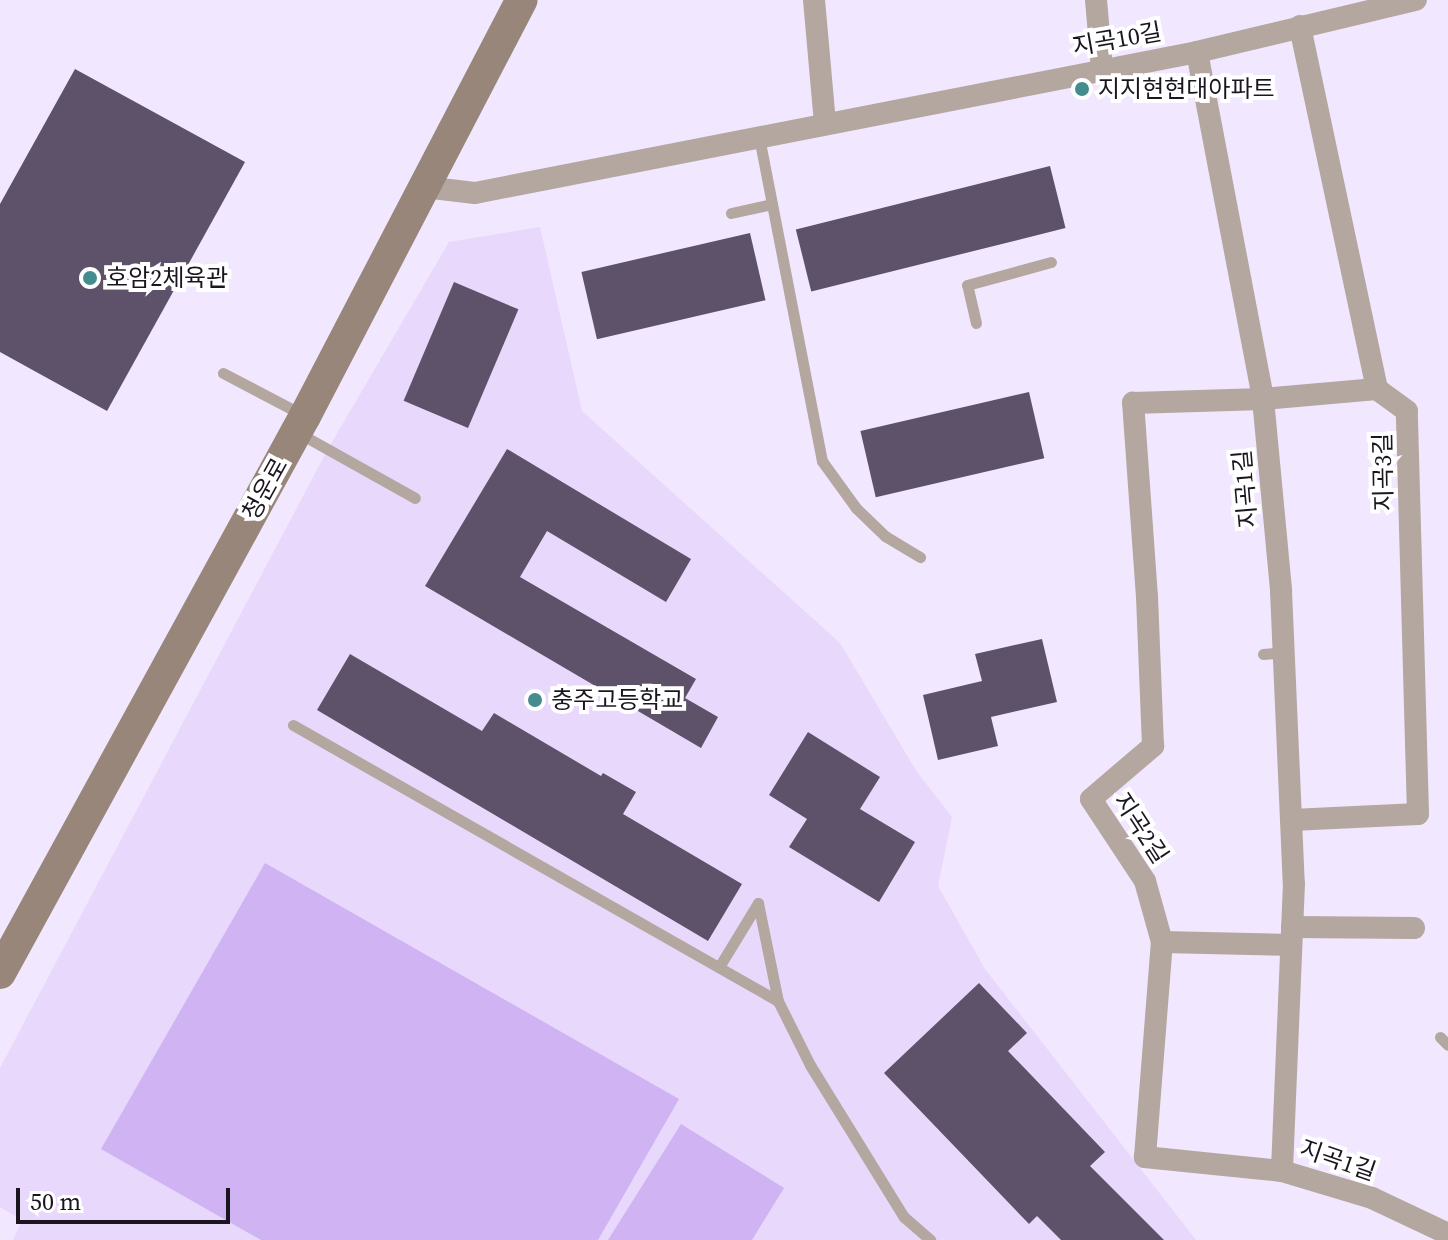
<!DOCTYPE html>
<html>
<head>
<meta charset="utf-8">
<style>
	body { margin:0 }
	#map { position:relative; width:1448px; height:1240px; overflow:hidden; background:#f1e7fe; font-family:"Source Serif 4","Noto Sans KR",serif }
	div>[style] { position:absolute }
	.built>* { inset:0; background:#e8d8fc }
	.green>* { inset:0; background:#d0b3f2 }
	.building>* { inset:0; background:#5d526a; transform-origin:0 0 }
	.lane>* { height:11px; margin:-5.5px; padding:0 5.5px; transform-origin:5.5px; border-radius:5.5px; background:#b3a79f }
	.street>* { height:22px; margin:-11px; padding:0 11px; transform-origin:11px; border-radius:11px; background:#b3a79f }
	.secondary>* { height:32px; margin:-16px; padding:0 16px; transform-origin:16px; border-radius:16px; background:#978679 }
	.dots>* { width:22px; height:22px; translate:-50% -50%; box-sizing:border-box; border:4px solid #fff; border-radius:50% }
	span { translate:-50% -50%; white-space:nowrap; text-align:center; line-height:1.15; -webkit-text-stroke:8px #fff; paint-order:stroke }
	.street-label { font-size:24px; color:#1a151f }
	.poi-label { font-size:24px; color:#1a151f }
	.left { translate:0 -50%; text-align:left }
	.scale { position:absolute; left:16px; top:1188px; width:214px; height:36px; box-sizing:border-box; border:4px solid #1a151f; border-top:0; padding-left:10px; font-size:24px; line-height:28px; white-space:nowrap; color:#1a151f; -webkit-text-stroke:6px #fff; paint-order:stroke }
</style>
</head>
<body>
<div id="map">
	<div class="built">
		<div style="clip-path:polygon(540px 227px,582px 411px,840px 643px,917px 772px,952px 817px,938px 886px,985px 969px,1196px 1240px,13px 1240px,22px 1220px,0 1207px,0 1068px,328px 449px,449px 242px)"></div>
	</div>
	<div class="green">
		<div style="clip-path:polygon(265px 863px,679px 1099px,598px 1240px,261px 1240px,101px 1149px)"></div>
		<div style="clip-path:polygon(681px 1124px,784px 1188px,752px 1240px,608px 1240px)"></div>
	</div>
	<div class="building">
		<div style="clip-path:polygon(75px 69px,245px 162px,107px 411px,0 352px,0 204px)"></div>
		<div style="left:1050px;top:166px;width:64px;height:262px;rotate:76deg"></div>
		<div style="left:750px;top:233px;width:69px;height:173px;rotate:77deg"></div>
		<div style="left:454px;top:282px;width:70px;height:129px;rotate:23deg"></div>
		<div style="left:1029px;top:392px;width:68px;height:173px;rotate:77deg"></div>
		<div style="clip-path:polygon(507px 449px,691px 559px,666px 602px,547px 531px,520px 577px,696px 679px,685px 698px,718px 717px,701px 748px,425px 586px)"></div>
		<div style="clip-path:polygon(1042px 639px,1057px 702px,991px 717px,998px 746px,938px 760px,923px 695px,982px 681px,975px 654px)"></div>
		<div style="clip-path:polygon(350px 654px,482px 731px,494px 713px,601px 776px,603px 773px,636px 792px,623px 814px,742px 884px,708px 941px,317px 710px)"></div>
		<div style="clip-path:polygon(808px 732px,880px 777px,860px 809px,915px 842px,879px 902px,789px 847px,807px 819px,769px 795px)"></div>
		<div style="clip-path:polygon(979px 983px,1027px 1033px,1008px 1051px,1105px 1152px,1090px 1166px,1164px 1240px,1061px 1240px,1037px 1216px,1029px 1224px,884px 1073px)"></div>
	</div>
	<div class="lane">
		<div style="left:759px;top:137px;width:330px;rotate:79deg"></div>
		<div style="left:822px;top:461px;width:58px;rotate:54.1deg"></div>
		<div style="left:856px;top:508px;width:40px;rotate:44deg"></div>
		<div style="left:885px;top:536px;width:41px;rotate:31deg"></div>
		<div style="left:731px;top:213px;width:42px;rotate:-12.4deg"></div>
		<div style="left:976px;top:323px;width:39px;rotate:-103deg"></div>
		<div style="left:967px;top:285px;width:87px;rotate:-15.3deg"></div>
		<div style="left:223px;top:373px;width:88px;rotate:27.7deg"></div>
		<div style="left:297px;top:432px;width:135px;rotate:29.2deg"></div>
		<div style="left:1263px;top:654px;width:21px;rotate:-5deg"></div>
		<div style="left:293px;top:725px;width:558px;rotate:29.64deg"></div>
		<div style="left:778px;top:1001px;width:72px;rotate:63.4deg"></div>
		<div style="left:810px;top:1065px;width:179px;rotate:58.3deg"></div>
		<div style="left:904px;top:1217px;width:35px;rotate:41deg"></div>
		<div style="left:719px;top:967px;width:75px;rotate:-58.6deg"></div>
		<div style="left:758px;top:903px;width:100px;rotate:78.5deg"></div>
		<div style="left:1440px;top:1037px;width:11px;rotate:45deg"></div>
	</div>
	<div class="street">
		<div style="left:814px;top:0;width:123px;rotate:84.9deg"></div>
		<div style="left:1096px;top:0;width:68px;rotate:85deg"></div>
		<div style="left:1197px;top:52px;width:353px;rotate:79.2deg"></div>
		<div style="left:1263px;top:399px;width:193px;rotate:84.6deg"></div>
		<div style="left:1281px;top:591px;width:292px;rotate:87.5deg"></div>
		<div style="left:1294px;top:883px;width:288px;rotate:92.4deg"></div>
		<div style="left:1282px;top:1171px;width:94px;rotate:16.7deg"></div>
		<div style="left:1372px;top:1198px;width:84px;rotate:25.3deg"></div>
		<div style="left:424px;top:187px;width:51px;rotate:6.7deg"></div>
		<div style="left:475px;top:193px;width:736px;rotate:-11.05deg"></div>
		<div style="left:1197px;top:52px;width:225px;rotate:-13.4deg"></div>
		<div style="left:1292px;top:820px;width:126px;rotate:-2.7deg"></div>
		<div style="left:1418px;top:814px;width:403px;rotate:-91.6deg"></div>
		<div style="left:1407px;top:411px;width:37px;rotate:-144deg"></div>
		<div style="left:1377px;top:389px;width:371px;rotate:-102deg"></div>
		<div style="left:1292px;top:927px;width:122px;rotate:0.5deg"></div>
		<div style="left:1162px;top:942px;width:129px;rotate:1.3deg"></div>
		<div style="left:1282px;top:1171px;width:138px;rotate:-174.2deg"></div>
		<div style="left:1145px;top:1157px;width:216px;rotate:-85.5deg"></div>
		<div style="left:1162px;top:942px;width:63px;rotate:-105.6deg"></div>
		<div style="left:1145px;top:881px;width:98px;rotate:-123.4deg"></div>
		<div style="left:1091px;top:799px;width:82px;rotate:-40.5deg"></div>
		<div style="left:1153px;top:746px;width:149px;rotate:-92.3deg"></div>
		<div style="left:1147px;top:597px;width:195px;rotate:-94.1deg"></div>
		<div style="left:1133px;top:403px;width:130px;rotate:-1.8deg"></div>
		<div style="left:1263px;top:399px;width:114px;rotate:-5deg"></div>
	</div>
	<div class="secondary">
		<div style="left:0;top:973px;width:635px;rotate:-61.3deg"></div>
		<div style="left:305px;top:416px;width:469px;rotate:-62.5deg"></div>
	</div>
	<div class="dots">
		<div style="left:1082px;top:89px;background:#448c8e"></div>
		<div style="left:90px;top:278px;background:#448c8e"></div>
		<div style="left:535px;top:700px;background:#448c8e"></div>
	</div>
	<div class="street-label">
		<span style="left:1117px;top:39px;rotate:-10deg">지곡10길</span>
		<span style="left:1383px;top:472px;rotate:-91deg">지곡3길</span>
		<span style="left:265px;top:489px;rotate:-61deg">청운로</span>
		<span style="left:1245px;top:489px;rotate:-95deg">지곡1길</span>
		<span style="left:1141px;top:828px;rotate:57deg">지곡2길</span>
		<span style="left:1338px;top:1160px;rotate:19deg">지곡1길</span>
	</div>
	<div class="poi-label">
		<span class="left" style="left:1098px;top:89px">지지현현대아파트</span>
		<span class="left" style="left:106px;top:278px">호암2체육관</span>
		<span class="left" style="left:551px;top:700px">충주고등학교</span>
	</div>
	<div class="scale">50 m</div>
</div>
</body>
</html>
